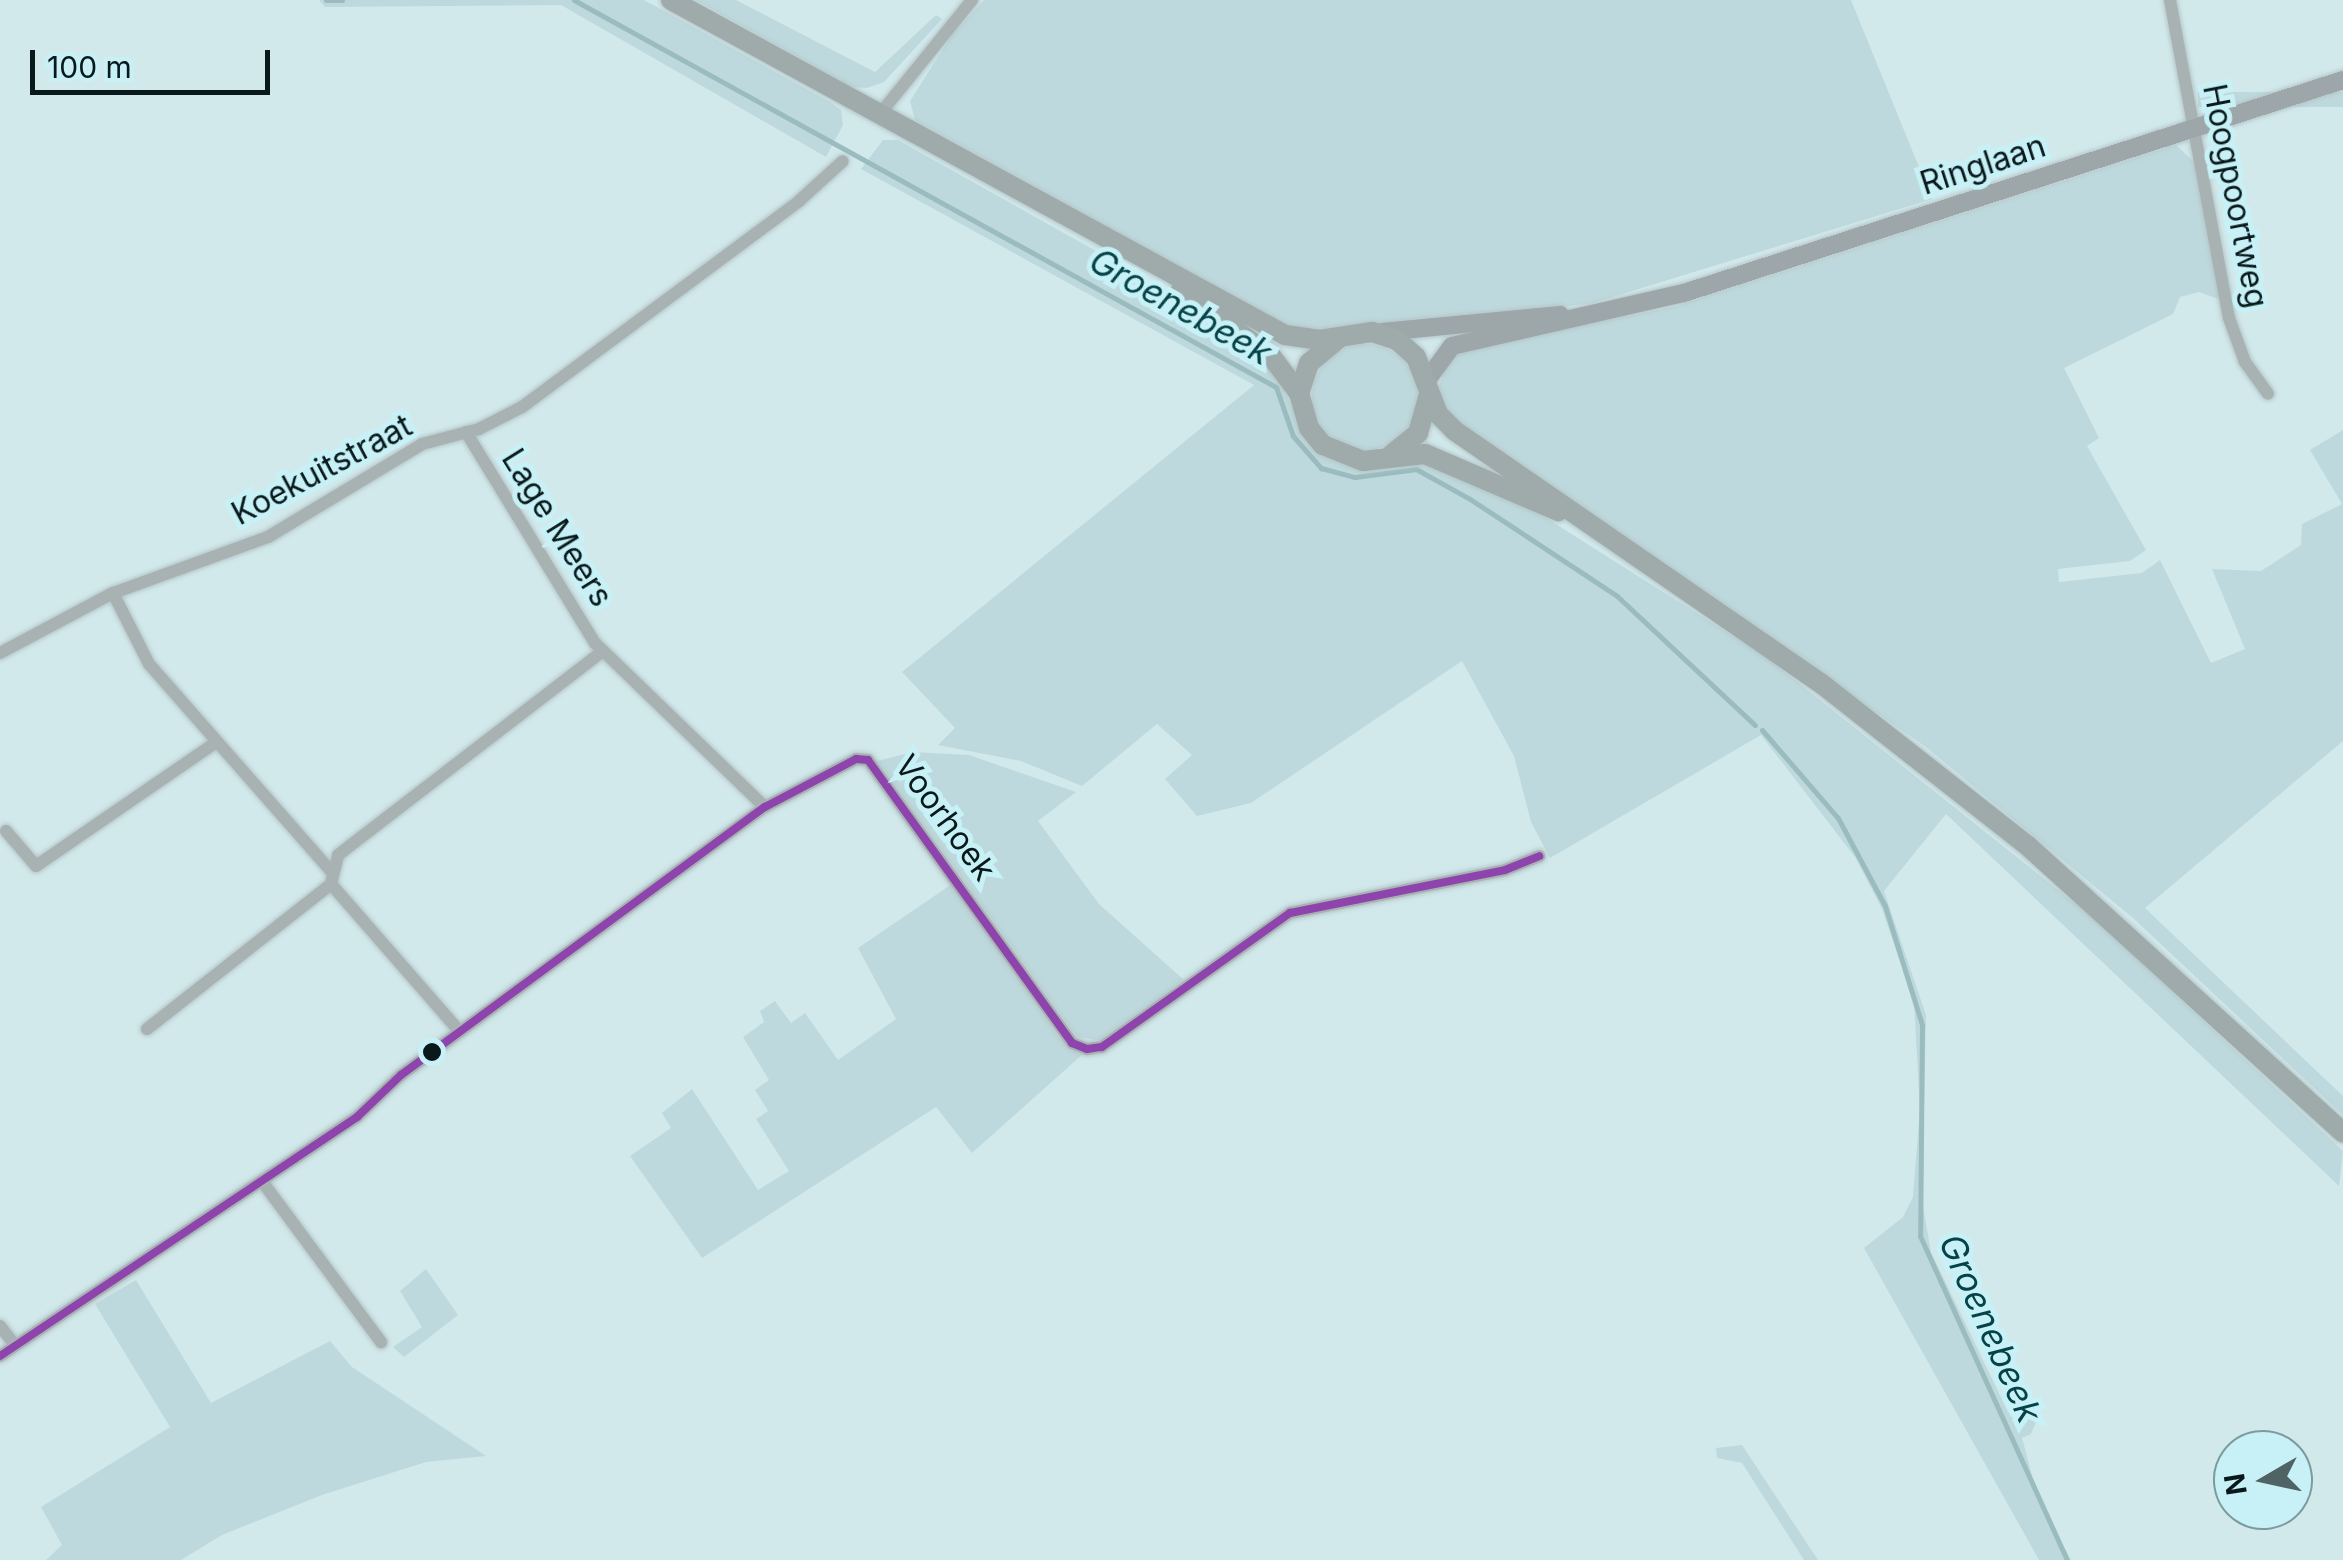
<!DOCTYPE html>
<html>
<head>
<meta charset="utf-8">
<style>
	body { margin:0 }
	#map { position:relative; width:2343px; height:1560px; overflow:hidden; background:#d2e9ec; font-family:Inter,sans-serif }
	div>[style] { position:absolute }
	.green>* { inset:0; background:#bed9dd; transform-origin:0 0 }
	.round { border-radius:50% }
	.stream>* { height:5px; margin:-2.5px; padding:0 2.5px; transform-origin:2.5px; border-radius:2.5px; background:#9abcbf }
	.roads { filter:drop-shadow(0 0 2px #b4c6c8) drop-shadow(0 0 2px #b4c6c8) }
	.minor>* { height:12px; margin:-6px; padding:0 6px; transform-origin:6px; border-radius:6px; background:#a9b2b3 }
	.secondary>* { height:18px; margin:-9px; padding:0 9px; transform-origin:9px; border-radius:9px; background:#9da7a9 }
	.primary>* { height:20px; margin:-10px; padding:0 10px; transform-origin:10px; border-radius:10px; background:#9faaab }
	.bus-1>* { height:8px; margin:-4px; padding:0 4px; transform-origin:4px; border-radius:4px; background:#8e44ad }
	.dots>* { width:28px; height:28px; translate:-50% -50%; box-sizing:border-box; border:5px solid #c7f1f6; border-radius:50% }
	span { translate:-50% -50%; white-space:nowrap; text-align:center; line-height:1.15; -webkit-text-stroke:10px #c7f1f6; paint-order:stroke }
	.street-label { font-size:32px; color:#09191b }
	.water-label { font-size:35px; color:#064349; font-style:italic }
	.north { position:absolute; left:2213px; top:1430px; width:100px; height:100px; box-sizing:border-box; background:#c7f1f6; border:2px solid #7b9b9e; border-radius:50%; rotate:261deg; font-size:28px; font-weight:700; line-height:40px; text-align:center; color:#09191b }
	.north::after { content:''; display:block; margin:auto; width:35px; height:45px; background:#4f6264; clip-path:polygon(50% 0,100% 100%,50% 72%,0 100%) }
	.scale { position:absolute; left:30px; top:50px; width:240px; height:45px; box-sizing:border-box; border:5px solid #09191b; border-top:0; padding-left:12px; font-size:30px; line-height:35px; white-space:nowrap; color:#09191b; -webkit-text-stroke:8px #c7f1f6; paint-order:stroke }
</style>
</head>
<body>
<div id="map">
	<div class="green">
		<div style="clip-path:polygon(319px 0,644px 0,830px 102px,841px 110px,843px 125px,826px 157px,561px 5px,325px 7px)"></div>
		<div style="clip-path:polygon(696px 0,736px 0,875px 72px,936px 15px,942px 19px,884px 82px,867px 88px,852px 87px)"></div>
		<div style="clip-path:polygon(984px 0,1851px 0,1932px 199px,1593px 303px,1397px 327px,1293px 329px,915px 120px,910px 101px,952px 35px)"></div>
		<div style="left:2343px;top:92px;width:15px;height:145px;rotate:90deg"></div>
		<div style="clip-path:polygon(883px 140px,898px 140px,1169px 292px,1272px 366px,1315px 453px,1363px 471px,1427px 464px,1521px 502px,1766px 657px,2092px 917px,2343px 1151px,2339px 1186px,1946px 814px,1884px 891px,1926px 1015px,1922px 1201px,1931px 1252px,2008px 1412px,2029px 1409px,2039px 1415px,2031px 1434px,2022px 1438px,2039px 1501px,2071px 1560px,2039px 1560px,1864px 1248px,1903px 1217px,1913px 1197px,1920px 1109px,1914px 1003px,1882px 909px,1855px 857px,1761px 735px,1550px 858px,1531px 822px,1514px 756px,1462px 661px,1251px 803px,1197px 816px,1165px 779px,1192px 755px,1157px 724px,1082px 786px,1021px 761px,938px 745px,955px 728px,902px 672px,1254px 385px,861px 169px)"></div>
		<div style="clip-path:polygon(2176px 145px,2194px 162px,2221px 300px,2199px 292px,2180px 297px,2173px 314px,2064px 368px,2099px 438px,2087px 446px,2146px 550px,2130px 561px,2058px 569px,2059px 582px,2142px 573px,2160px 560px,2211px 663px,2245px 649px,2212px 569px,2261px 571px,2301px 545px,2302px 524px,2342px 504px,2310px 450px,2343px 430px,2343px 741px,2145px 908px,2343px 1096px,2343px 1115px,2133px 918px,1926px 747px,1444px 412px,1438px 391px,1447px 357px,1464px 349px,1677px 306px)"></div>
		<div class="round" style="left:1312px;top:344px;width:106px;height:106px"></div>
		<div style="clip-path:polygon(913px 752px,969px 755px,1076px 792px,1038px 821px,1099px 904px,1184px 980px,1103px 1041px,1077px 1037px,877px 761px)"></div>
		<div style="clip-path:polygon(952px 884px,1062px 1041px,1083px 1054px,972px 1153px,936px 1107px,702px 1258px,630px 1156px,671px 1128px,662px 1113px,692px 1089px,758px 1190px,789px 1171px,756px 1119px,768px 1111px,755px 1090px,769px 1080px,743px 1037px,764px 1022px,760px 1011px,775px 1001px,791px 1023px,805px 1013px,838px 1060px,896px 1019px,858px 948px)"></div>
		<div style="clip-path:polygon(426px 1269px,458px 1315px,404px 1357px,393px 1347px,422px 1327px,400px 1291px)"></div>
		<div style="clip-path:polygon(136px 1280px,211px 1403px,330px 1341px,352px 1367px,486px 1456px,426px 1462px,322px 1495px,222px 1535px,181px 1560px,46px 1560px,62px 1545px,41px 1507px,170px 1427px,95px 1304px)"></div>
		<div style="clip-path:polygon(1742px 1445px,1818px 1560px,1804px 1560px,1742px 1463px,1717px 1458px,1716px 1448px)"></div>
	</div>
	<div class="stream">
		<div style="left:326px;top:0;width:16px"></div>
		<div style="left:574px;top:0;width:802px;rotate:28.87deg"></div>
		<div style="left:1276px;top:387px;width:52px;rotate:70.9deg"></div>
		<div style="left:1293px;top:436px;width:43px;rotate:48.8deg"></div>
		<div style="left:1321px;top:468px;width:35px;rotate:15deg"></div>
		<div style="left:1355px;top:477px;width:62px;rotate:-7.5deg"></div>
		<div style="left:1416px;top:469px;width:62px;rotate:29.1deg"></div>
		<div style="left:1470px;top:499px;width:176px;rotate:33.4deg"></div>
		<div style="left:1617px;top:596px;width:189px;rotate:43.1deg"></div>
		<div style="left:1762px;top:730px;width:116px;rotate:49.2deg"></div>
		<div style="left:1838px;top:818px;width:100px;rotate:61.9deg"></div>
		<div style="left:1885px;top:906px;width:125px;rotate:72.7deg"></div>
		<div style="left:1922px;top:1025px;width:211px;rotate:90.5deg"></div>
		<div style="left:1920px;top:1236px;width:356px;rotate:65.6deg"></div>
	</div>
	<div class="roads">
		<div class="minor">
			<div style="left:2170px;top:0;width:323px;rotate:79.5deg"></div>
			<div style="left:2229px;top:318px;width:47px;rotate:70deg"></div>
			<div style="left:2245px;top:362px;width:39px;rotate:54deg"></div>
			<div style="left:879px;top:115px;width:148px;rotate:-51deg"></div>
			<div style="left:466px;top:432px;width:247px;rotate:58.6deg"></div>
			<div style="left:595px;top:643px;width:236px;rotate:44deg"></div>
			<div style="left:113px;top:593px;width:80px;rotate:63.1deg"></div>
			<div style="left:149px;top:664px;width:277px;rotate:48.7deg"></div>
			<div style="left:0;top:653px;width:128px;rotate:-28deg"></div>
			<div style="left:113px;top:593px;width:165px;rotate:-19.9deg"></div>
			<div style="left:268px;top:537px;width:180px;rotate:-31.1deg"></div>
			<div style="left:422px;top:444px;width:59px;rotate:-14.7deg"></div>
			<div style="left:479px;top:429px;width:48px;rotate:-27.1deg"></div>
			<div style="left:522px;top:407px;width:345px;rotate:-36.6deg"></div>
			<div style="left:799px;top:201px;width:59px;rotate:-42.3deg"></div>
			<div style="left:6px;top:831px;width:46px;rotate:49.4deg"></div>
			<div style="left:36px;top:866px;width:217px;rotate:-34.5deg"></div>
			<div style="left:331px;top:884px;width:30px;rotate:-76deg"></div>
			<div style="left:338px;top:855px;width:334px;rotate:-37.6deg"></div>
			<div style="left:147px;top:1029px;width:234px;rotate:-38.2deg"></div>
			<div style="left:331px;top:884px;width:196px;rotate:48.9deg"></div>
			<div style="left:264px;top:1184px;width:197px;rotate:53.5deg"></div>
			<div style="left:0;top:1326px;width:24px;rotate:52deg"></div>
			<div style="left:0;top:1356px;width:430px;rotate:-33.8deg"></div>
			<div style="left:357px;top:1117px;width:61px;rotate:-43.7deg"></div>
			<div style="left:401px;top:1075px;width:452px;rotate:-36.4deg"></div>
			<div style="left:765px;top:807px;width:103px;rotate:-27.8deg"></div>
			<div style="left:856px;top:759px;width:12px;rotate:5deg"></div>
			<div style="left:868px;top:760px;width:349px;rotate:54.2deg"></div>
			<div style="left:1072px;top:1043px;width:16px;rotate:22deg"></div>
			<div style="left:1087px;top:1049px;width:15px;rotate:-8deg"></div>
			<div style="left:1102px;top:1047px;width:231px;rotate:-35.5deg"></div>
			<div style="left:1290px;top:913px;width:219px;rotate:-11.3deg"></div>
			<div style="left:1505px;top:870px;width:37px;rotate:-22deg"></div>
		</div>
		<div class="secondary">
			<div style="left:1382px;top:332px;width:179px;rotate:-5.5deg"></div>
			<div style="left:1427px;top:380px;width:42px;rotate:-53.7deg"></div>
			<div style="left:1452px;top:346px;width:238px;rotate:-12.9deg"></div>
			<div style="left:1684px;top:293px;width:693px;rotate:-17.91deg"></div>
		</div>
		<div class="primary">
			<div style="left:671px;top:0;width:699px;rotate:28.62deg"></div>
			<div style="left:1285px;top:335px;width:34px;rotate:8deg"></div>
			<div style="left:1319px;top:340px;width:54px;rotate:-8.6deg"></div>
			<div style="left:1372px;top:332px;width:26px;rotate:18deg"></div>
			<div style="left:1397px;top:340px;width:25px;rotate:42deg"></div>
			<div style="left:1416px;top:357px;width:61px;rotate:68.9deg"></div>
			<div style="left:1438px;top:414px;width:24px;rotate:45deg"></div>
			<div style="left:1455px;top:431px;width:446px;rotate:34.6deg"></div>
			<div style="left:1822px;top:684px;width:262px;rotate:38.2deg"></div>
			<div style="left:2028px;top:846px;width:426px;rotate:42.3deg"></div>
			<div style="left:1181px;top:290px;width:112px;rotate:36.3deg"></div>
			<div style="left:1271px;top:356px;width:46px;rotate:52.9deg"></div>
			<div style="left:1339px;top:338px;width:39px;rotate:140deg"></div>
			<div style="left:1309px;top:363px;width:32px;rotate:108deg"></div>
			<div style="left:1299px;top:393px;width:36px;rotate:74deg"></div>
			<div style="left:1309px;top:428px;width:22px;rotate:51deg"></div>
			<div style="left:1323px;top:445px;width:43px;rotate:21.8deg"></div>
			<div style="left:1363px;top:461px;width:62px;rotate:-6.4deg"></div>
			<div style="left:1425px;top:454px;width:145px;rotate:23.2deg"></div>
			<div style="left:1391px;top:455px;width:35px;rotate:-39deg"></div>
			<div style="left:1418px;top:433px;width:41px;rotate:-74.2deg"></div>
		</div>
	</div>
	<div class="bus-1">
		<div style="left:0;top:1356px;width:430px;rotate:-33.8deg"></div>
		<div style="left:357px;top:1117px;width:61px;rotate:-43.7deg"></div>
		<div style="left:401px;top:1075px;width:452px;rotate:-36.4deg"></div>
		<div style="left:765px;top:807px;width:103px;rotate:-27.8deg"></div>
		<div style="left:856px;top:759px;width:12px;rotate:5deg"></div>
		<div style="left:868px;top:760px;width:349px;rotate:54.2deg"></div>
		<div style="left:1072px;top:1043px;width:16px;rotate:22deg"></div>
		<div style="left:1087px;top:1049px;width:15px;rotate:-8deg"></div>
		<div style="left:1102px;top:1047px;width:231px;rotate:-35.5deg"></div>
		<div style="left:1290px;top:913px;width:219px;rotate:-11.3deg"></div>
		<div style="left:1505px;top:870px;width:37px;rotate:-22deg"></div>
	</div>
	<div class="dots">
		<div style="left:432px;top:1052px;background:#09191b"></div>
	</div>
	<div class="street-label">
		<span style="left:1983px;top:165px;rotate:-18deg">Ringlaan</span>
		<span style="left:2235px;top:196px;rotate:79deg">Hoogpoortweg</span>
		<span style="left:322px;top:470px;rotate:-28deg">Koekuitstraat</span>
		<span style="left:557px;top:528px;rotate:58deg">Lage Meers</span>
		<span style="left:945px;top:818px;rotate:54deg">Voorhoek</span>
	</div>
	<div class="water-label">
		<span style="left:1181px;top:306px;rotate:29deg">Groenebeek</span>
		<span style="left:1991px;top:1328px;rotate:66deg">Groenebeek</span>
	</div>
	<div class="north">N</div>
	<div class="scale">100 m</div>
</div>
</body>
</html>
